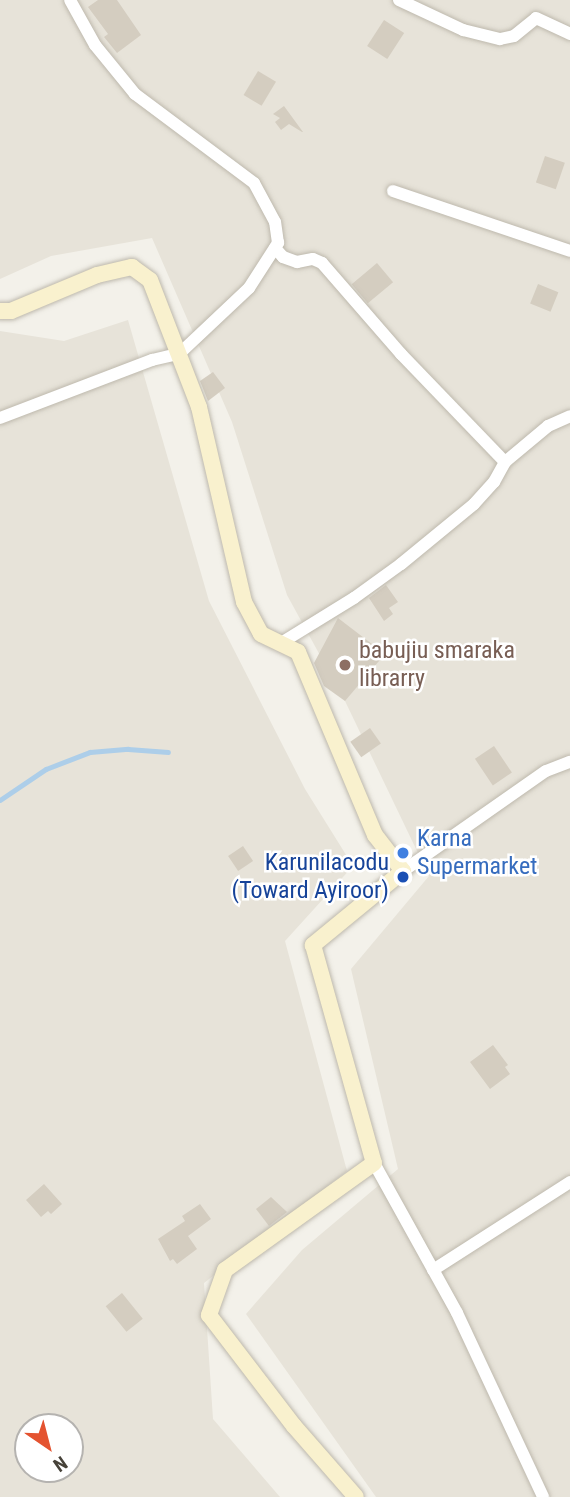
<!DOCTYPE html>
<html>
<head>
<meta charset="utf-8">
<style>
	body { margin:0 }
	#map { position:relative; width:570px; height:1497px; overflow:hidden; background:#f3f1ea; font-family:"Roboto Condensed",sans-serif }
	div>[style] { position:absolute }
	.residential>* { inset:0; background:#e7e3d9 }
	.stream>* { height:4.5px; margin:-2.25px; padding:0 2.25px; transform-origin:2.25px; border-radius:2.25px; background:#adcee9 }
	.building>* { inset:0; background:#d4cdc0; transform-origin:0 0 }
	.roads { filter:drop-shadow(0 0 2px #beb9ad) drop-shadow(0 0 2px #beb9ad) }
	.minor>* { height:12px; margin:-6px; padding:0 6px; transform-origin:6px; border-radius:6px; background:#fff }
	.secondary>* { height:16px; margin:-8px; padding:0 8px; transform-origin:8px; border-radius:8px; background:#f9f1ce }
	.dots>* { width:19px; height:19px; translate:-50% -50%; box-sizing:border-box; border:4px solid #fff; border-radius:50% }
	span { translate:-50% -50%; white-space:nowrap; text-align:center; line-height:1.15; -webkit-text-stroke:5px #fff; paint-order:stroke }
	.education-label { font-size:24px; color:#785e54 }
	.left { translate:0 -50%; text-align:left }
	.shop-label { font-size:24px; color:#366cbe }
	.transit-label { font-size:24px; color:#164399 }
	.right { translate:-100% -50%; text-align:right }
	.north { position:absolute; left:14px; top:1413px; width:70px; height:70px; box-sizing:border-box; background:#fff; border:2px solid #b5b3b0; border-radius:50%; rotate:145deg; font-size:19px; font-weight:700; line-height:28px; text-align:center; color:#464239 }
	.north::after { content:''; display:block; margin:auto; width:24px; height:32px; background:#e45330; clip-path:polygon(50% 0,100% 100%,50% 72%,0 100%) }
</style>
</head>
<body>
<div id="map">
	<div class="residential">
		<div style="clip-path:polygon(0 0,570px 0,570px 1497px,376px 1497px,246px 1314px,302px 1250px,398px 1169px,351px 969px,429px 876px,345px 701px,287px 595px,232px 422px,152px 238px,51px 256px,0 279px)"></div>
		<div style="clip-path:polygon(evenodd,128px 320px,209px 601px,305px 789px,353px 866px,285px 941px,347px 1171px,204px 1283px,213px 1419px,280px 1497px,0 1497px,0 331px,64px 341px,128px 320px,28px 1427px,70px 1427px,70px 1469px,28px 1469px,28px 1427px)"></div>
	</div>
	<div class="stream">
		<div style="left:0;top:800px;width:55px;rotate:-34deg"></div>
		<div style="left:46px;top:769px;width:47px;rotate:-21.1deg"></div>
		<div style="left:90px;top:752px;width:38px;rotate:-5deg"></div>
		<div style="left:128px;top:749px;width:40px;rotate:4.3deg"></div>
	</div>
	<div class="building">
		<div style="clip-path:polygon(98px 0,117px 0,141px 35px,117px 53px,104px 37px,108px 34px,88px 7px)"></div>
		<div style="left:384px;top:20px;width:24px;height:31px;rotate:33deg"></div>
		<div style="left:258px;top:71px;width:21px;height:28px;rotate:31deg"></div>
		<div style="clip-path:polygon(284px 106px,303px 132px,302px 132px,289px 124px,281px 130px,275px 122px,280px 118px,273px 114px)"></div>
		<div style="left:545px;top:156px;width:21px;height:28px;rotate:19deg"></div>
		<div style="left:377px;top:263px;width:25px;height:33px;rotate:50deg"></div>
		<div style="left:538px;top:284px;width:22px;height:21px;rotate:22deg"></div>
		<div style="clip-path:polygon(213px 372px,225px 388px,208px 401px,200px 381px)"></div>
		<div style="clip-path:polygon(386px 585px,398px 602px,389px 608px,393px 614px,384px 621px,369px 598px)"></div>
		<div style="clip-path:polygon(338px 618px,385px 654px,345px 701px,324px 686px,314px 663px)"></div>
		<div style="left:370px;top:728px;width:19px;height:24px;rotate:55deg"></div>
		<div style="left:494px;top:746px;width:32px;height:23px;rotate:56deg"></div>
		<div style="left:243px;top:846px;width:18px;height:18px;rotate:56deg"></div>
		<div style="clip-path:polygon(493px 1045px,508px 1065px,505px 1067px,510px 1074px,490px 1089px,470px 1062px)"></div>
		<div style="clip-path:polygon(44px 1184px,62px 1204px,51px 1214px,48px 1211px,41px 1217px,26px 1200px)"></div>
		<div style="clip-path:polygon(271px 1197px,287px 1212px,269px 1226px,256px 1209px)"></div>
		<div style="clip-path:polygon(200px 1204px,211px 1219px,188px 1236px,197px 1249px,177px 1264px,173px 1259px,170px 1261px,158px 1239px,185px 1221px,182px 1216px)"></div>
		<div style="left:122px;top:1293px;width:33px;height:21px;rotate:51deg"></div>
	</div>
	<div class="roads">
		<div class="minor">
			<div style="left:399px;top:0;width:71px;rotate:25.1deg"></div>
			<div style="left:463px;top:30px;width:38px;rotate:14deg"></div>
			<div style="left:500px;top:39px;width:14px;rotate:-12deg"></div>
			<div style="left:514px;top:36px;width:28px;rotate:-39deg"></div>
			<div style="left:536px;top:18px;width:38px;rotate:25deg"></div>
			<div style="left:393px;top:191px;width:187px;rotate:18.7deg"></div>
			<div style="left:275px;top:248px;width:12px;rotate:48deg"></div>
			<div style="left:283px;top:257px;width:15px;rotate:20deg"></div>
			<div style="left:297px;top:262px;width:16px;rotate:-11deg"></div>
			<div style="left:313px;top:259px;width:10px;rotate:24deg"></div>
			<div style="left:322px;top:263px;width:121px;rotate:49deg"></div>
			<div style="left:401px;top:354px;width:150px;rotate:46.1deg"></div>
			<div style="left:0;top:418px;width:163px;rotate:-20.9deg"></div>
			<div style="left:152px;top:360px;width:28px;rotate:-13deg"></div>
			<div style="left:179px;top:354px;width:96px;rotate:-43.3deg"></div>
			<div style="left:249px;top:288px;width:54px;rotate:-57.2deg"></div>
			<div style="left:278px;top:243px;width:21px;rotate:-98deg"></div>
			<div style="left:275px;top:222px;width:44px;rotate:-118.3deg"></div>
			<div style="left:254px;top:183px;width:149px;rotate:-143.2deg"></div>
			<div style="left:135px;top:94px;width:63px;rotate:-129.2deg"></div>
			<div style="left:95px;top:45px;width:51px;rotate:-119.1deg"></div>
			<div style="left:281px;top:643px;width:86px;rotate:-31.7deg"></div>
			<div style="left:354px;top:598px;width:58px;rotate:-35.9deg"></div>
			<div style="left:401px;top:564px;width:94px;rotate:-39.4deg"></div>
			<div style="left:474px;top:504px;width:30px;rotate:-48deg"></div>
			<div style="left:494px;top:482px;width:23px;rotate:-61deg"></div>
			<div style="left:505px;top:462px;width:56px;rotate:-39.9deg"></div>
			<div style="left:548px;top:426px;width:24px;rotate:-24deg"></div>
			<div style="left:403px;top:871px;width:174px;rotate:-35deg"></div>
			<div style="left:546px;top:771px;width:26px;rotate:-21deg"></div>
			<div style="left:374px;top:1163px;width:171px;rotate:61deg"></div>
			<div style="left:457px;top:1313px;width:203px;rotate:64.9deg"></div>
			<div style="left:433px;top:1270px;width:163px;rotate:-32.7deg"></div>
		</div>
		<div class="secondary">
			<div style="left:0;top:311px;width:11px"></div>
			<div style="left:11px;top:311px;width:93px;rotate:-22.7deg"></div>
			<div style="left:97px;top:275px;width:36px;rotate:-13deg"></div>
			<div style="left:132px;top:267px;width:22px;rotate:36deg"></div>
			<div style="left:150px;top:280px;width:136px;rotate:68.9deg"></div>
			<div style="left:199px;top:407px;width:200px;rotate:77deg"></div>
			<div style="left:244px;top:602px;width:36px;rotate:62deg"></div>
			<div style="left:261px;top:634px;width:41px;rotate:25.9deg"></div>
			<div style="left:298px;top:652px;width:199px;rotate:67.2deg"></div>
			<div style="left:375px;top:835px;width:46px;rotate:52.1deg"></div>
			<div style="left:403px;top:871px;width:117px;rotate:140.6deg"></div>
			<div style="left:313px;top:945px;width:226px;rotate:74.4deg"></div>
			<div style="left:374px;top:1163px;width:183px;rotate:144.3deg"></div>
			<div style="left:225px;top:1270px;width:48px;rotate:109.6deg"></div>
			<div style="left:209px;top:1315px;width:140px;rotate:52.6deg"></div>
			<div style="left:294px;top:1426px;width:94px;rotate:48.9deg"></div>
		</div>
	</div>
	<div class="dots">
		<div style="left:345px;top:665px;background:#8d6e63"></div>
		<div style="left:403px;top:853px;background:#3f7fe0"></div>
		<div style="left:403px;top:877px;background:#1a4fb4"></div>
	</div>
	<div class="education-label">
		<span class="left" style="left:359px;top:665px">babujiu smaraka<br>librarry</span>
	</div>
	<div class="shop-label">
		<span class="left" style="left:417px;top:853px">Karna<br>Supermarket</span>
	</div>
	<div class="transit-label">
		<span class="right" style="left:389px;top:877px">Karunilacodu<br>(Toward Ayiroor)</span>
	</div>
	<div class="north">N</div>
</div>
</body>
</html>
